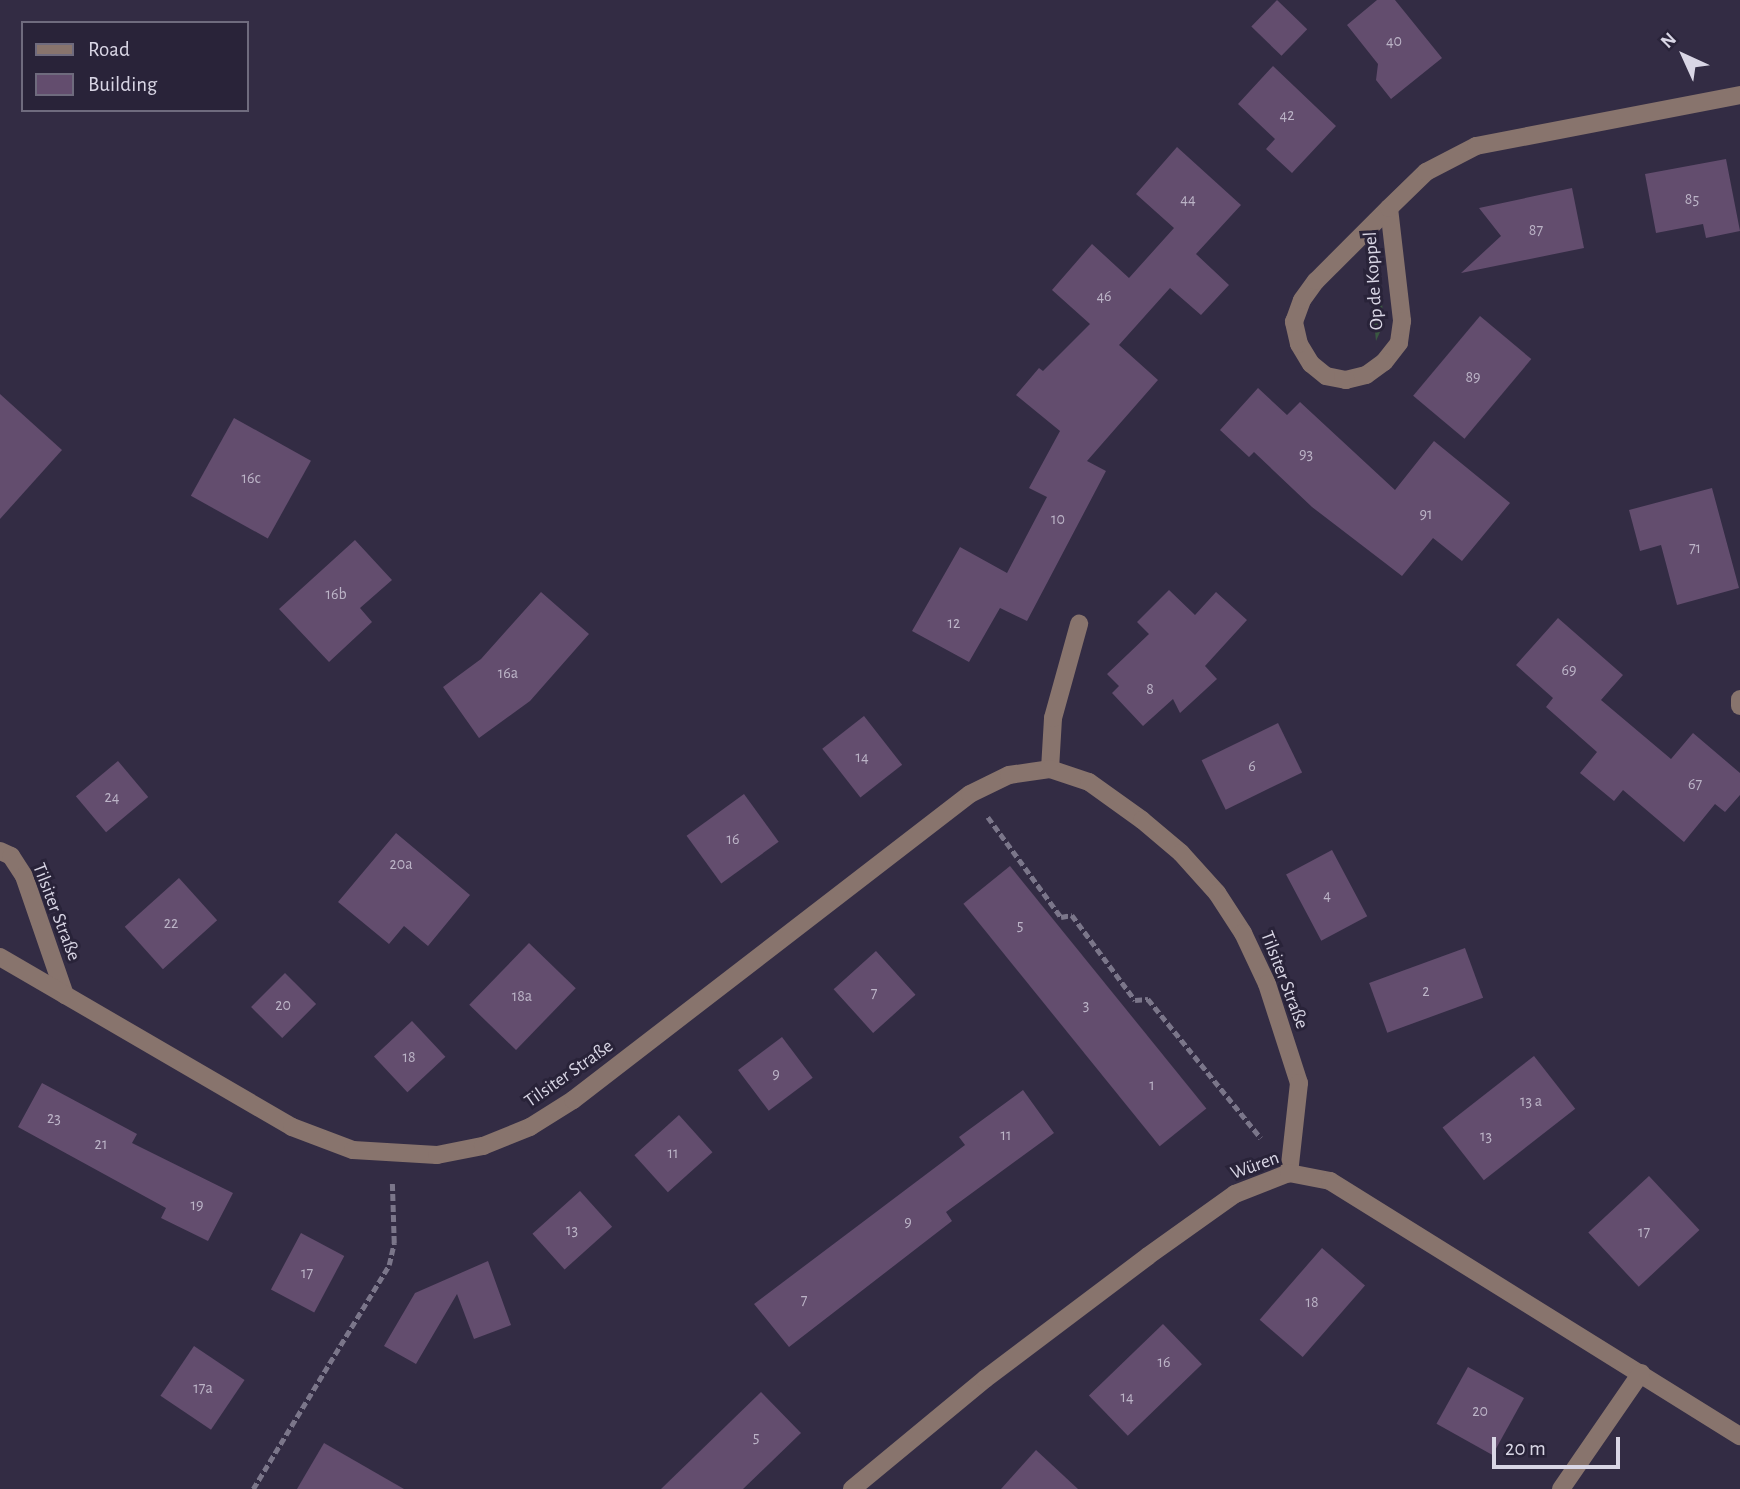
<!DOCTYPE html>
<html>
<head>
<meta charset="utf-8">
<style>
	body { margin:0 }
	#map { position:relative; width:1740px; height:1489px; overflow:hidden; background:#332c44; font-family:"Alegreya Sans",sans-serif }
	div>[style] { position:absolute }
	.green>* { inset:0; background:#3b5842 }
	.building>* { inset:0; background:#634d6e; transform-origin:0 0 }
	.path>* { height:4.5px; margin-top:-2.25px; transform-origin:0; background:repeating-linear-gradient(90deg,#7b768a 0 7px,transparent 0 10.5px) }
	.minor>* { height:18px; margin:-9px; padding:0 9px; transform-origin:9px; border-radius:9px; background:#88746d }
	span { translate:-50% -50%; white-space:nowrap; text-align:center; line-height:1.15; -webkit-text-stroke:6px #292339; paint-order:stroke }
	.number-label { font-size:16px; color:#bcb4c7 }
	.number-label span { -webkit-text-stroke-width:0 }
	.street-label { font-size:19px; color:#d9d6e5 }
	.legend { position:absolute; left:21px; top:21px; width:228px; height:91px; box-sizing:border-box; background:#292339; border:2px solid #6f6b7e; margin:0; padding:9px 12px; list-style:none; font-size:21px; color:#d9d6e5 }
	.legend li { display:flex; align-items:center; gap:14px; height:35px }
	.legend b { width:35px; border:2px solid #6f6b7e }
	.north { position:absolute; left:1649px; top:21px; width:70px; height:70px; -webkit-text-stroke:5px #292339; paint-order:stroke; rotate:315deg; font-size:19px; font-weight:700; line-height:28px; text-align:center; color:#d9d6e5 }
	.north::after { content:''; display:block; margin:auto; width:24px; height:32px; background:#d9d6e5; clip-path:polygon(50% 0,100% 100%,50% 72%,0 100%) }
	.scale { position:absolute; left:1492px; top:1437px; width:128px; height:32px; box-sizing:border-box; border:4px solid #d9d6e5; border-top:0; padding-left:9px; font-size:21px; line-height:24px; white-space:nowrap; color:#d9d6e5; -webkit-text-stroke:5px #292339; paint-order:stroke }
</style>
</head>
<body>
<div id="map">
	<div class="green">
		<div style="clip-path:polygon(1376px 246px,1384px 323px,1376px 341px,1367px 255px)"></div>
	</div>
	<div class="building">
		<div style="left:1277px;top:0;width:42px;height:37px;rotate:44deg"></div>
		<div style="clip-path:polygon(1377px 0,1395px 0,1442px 58px,1391px 99px,1376px 80px,1378px 64px,1347px 25px)"></div>
		<div style="clip-path:polygon(1273px 66px,1336px 126px,1292px 173px,1266px 149px,1275px 139px,1238px 104px)"></div>
		<div style="clip-path:polygon(1177px 147px,1241px 205px,1196px 254px,1229px 285px,1201px 315px,1170px 288px,1119px 345px,1158px 380px,1087px 461px,1106px 471px,1027px 621px,1000px 608px,969px 662px,912px 631px,960px 547px,1007px 573px,1047px 497px,1029px 488px,1060px 431px,1016px 395px,1039px 368px,1043px 371px,1090px 324px,1052px 290px,1092px 244px,1129px 278px,1174px 228px,1136px 194px)"></div>
		<div style="clip-path:polygon(1726px 159px,1740px 231px,1706px 238px,1703px 224px,1656px 233px,1645px 174px)"></div>
		<div style="clip-path:polygon(1572px 188px,1584px 248px,1461px 273px,1501px 236px,1479px 208px)"></div>
		<div style="left:1480px;top:316px;width:67px;height:104px;rotate:40deg"></div>
		<div style="clip-path:polygon(1258px 388px,1287px 415px,1300px 402px,1395px 490px,1434px 441px,1510px 503px,1462px 561px,1433px 538px,1402px 576px,1312px 507px,1254px 452px,1249px 457px,1220px 430px)"></div>
		<div style="clip-path:polygon(0 394px,62px 450px,0 519px)"></div>
		<div style="left:234px;top:418px;width:88px;height:89px;rotate:29deg"></div>
		<div style="clip-path:polygon(1712px 488px,1739px 588px,1677px 605px,1661px 545px,1640px 551px,1629px 510px)"></div>
		<div style="clip-path:polygon(355px 540px,392px 580px,360px 608px,372px 622px,329px 662px,279px 609px)"></div>
		<div style="clip-path:polygon(1169px 590px,1195px 615px,1216px 592px,1247px 620px,1205px 666px,1217px 679px,1180px 713px,1173px 699px,1143px 726px,1112px 693px,1119px 686px,1107px 674px,1149px 634px,1137px 622px)"></div>
		<div style="clip-path:polygon(541px 592px,589px 634px,530px 701px,479px 738px,443px 687px,481px 659px)"></div>
		<div style="clip-path:polygon(1558px 618px,1623px 675px,1601px 700px,1671px 759px,1693px 733px,1740px 773px,1740px 795px,1725px 812px,1715px 804px,1684px 842px,1623px 790px,1614px 801px,1580px 773px,1597px 752px,1546px 707px,1553px 698px,1516px 665px)"></div>
		<div style="left:864px;top:716px;width:62px;height:53px;rotate:52deg"></div>
		<div style="left:1278px;top:723px;width:55px;height:85px;rotate:64deg"></div>
		<div style="left:118px;top:761px;width:47px;height:55px;rotate:50deg"></div>
		<div style="left:744px;top:794px;width:59px;height:71px;rotate:54deg"></div>
		<div style="clip-path:polygon(396px 833px,470px 895px,428px 946px,404px 926px,389px 944px,338px 902px)"></div>
		<div style="left:1332px;top:850px;width:75px;height:52px;rotate:62deg"></div>
		<div style="left:1010px;top:866px;width:312px;height:60px;rotate:51deg"></div>
		<div style="left:179px;top:878px;width:57px;height:73px;rotate:48deg"></div>
		<div style="left:529px;top:943px;width:65px;height:86px;rotate:44deg"></div>
		<div style="left:1465px;top:948px;width:53px;height:102px;rotate:70deg"></div>
		<div style="left:876px;top:951px;width:59px;height:57px;rotate:48deg"></div>
		<div style="left:285px;top:973px;width:44px;height:48px;rotate:45deg"></div>
		<div style="left:412px;top:1021px;width:49px;height:52px;rotate:47deg"></div>
		<div style="left:782px;top:1037px;width:51px;height:55px;rotate:53deg"></div>
		<div style="left:1534px;top:1056px;width:67px;height:116px;rotate:52deg"></div>
		<div style="clip-path:polygon(42px 1083px,137px 1134px,132px 1143px,233px 1193px,208px 1241px,161px 1218px,166px 1208px,18px 1127px)"></div>
		<div style="clip-path:polygon(1023px 1090px,1054px 1133px,946px 1212px,952px 1221px,789px 1347px,754px 1304px,965px 1145px,959px 1137px)"></div>
		<div style="left:679px;top:1115px;width:50px;height:60px;rotate:48deg"></div>
		<div style="left:1649px;top:1176px;width:74px;height:83px;rotate:47deg"></div>
		<div style="left:580px;top:1191px;width:48px;height:64px;rotate:48deg"></div>
		<div style="left:301px;top:1233px;width:49px;height:64px;rotate:28deg"></div>
		<div style="left:1322px;top:1248px;width:57px;height:95px;rotate:41deg"></div>
		<div style="clip-path:polygon(488px 1261px,511px 1325px,474px 1339px,457px 1294px,416px 1364px,384px 1346px,415px 1293px)"></div>
		<div style="left:1163px;top:1324px;width:56px;height:103px;rotate:46deg"></div>
		<div style="left:194px;top:1346px;width:61px;height:60px;rotate:34deg"></div>
		<div style="left:1468px;top:1367px;width:64px;height:65px;rotate:29deg"></div>
		<div style="clip-path:polygon(761px 1392px,801px 1433px,743px 1489px,661px 1489px)"></div>
		<div style="clip-path:polygon(324px 1443px,404px 1489px,297px 1489px)"></div>
		<div style="clip-path:polygon(1036px 1450px,1078px 1489px,1001px 1489px)"></div>
	</div>
	<div class="path">
		<div style="left:988px;top:817px;width:124px;rotate:53.9deg"></div>
		<div style="left:1061px;top:917px;width:11px;rotate:-10deg"></div>
		<div style="left:1072px;top:915px;width:106px;rotate:53.5deg"></div>
		<div style="left:1135px;top:1000px;width:13px;rotate:-4deg"></div>
		<div style="left:1148px;top:999px;width:179px;rotate:50.9deg"></div>
		<div style="left:253px;top:1489px;width:262px;rotate:-58.7deg"></div>
		<div style="left:389px;top:1265px;width:23px;rotate:-77deg"></div>
		<div style="left:394px;top:1243px;width:62px;rotate:-91.8deg"></div>
	</div>
	<div class="minor">
		<div style="left:1389px;top:208px;width:114px;rotate:83.4deg"></div>
		<div style="left:1402px;top:321px;width:22px;rotate:98deg"></div>
		<div style="left:1399px;top:343px;width:24px;rotate:128deg"></div>
		<div style="left:1384px;top:362px;width:22px;rotate:144deg"></div>
		<div style="left:1366px;top:375px;width:21px;rotate:166deg"></div>
		<div style="left:1346px;top:380px;width:20px;rotate:-169deg"></div>
		<div style="left:1326px;top:376px;width:19px;rotate:-141deg"></div>
		<div style="left:1311px;top:364px;width:23px;rotate:-121deg"></div>
		<div style="left:1299px;top:344px;width:23px;rotate:-103deg"></div>
		<div style="left:1294px;top:322px;width:23px;rotate:-70deg"></div>
		<div style="left:1302px;top:300px;width:24px;rotate:-54deg"></div>
		<div style="left:1316px;top:281px;width:103px;rotate:-45deg"></div>
		<div style="left:1389px;top:208px;width:52px;rotate:-44.2deg"></div>
		<div style="left:1426px;top:172px;width:56px;rotate:-27.5deg"></div>
		<div style="left:1476px;top:146px;width:269px;rotate:-10.9deg"></div>
		<div style="left:1740px;top:699px;width:7px;rotate:90deg"></div>
		<div style="left:1050px;top:769px;width:51px;rotate:-86.6deg"></div>
		<div style="left:1053px;top:718px;width:98px;rotate:-74.5deg"></div>
		<div style="left:0;top:851px;width:12px;rotate:24deg"></div>
		<div style="left:11px;top:856px;width:24px;rotate:57deg"></div>
		<div style="left:24px;top:876px;width:126px;rotate:71deg"></div>
		<div style="left:0;top:957px;width:338px;rotate:30.2deg"></div>
		<div style="left:292px;top:1127px;width:65px;rotate:20.7deg"></div>
		<div style="left:353px;top:1150px;width:84px;rotate:3.4deg"></div>
		<div style="left:437px;top:1155px;width:47px;rotate:-11.1deg"></div>
		<div style="left:483px;top:1146px;width:51px;rotate:-22deg"></div>
		<div style="left:530px;top:1127px;width:51px;rotate:-32.1deg"></div>
		<div style="left:573px;top:1100px;width:501px;rotate:-37.62deg"></div>
		<div style="left:970px;top:794px;width:43px;rotate:-26deg"></div>
		<div style="left:1009px;top:775px;width:41px;rotate:-8.3deg"></div>
		<div style="left:1050px;top:769px;width:41px;rotate:18.4deg"></div>
		<div style="left:1089px;top:782px;width:65px;rotate:35.6deg"></div>
		<div style="left:1142px;top:820px;width:51px;rotate:40.2deg"></div>
		<div style="left:1181px;top:853px;width:54px;rotate:48deg"></div>
		<div style="left:1217px;top:893px;width:48px;rotate:57deg"></div>
		<div style="left:1243px;top:933px;width:56px;rotate:64.8deg"></div>
		<div style="left:1267px;top:984px;width:104px;rotate:72.1deg"></div>
		<div style="left:1299px;top:1083px;width:91px;rotate:96.3deg"></div>
		<div style="left:852px;top:1489px;width:173px;rotate:-39.6deg"></div>
		<div style="left:985px;top:1379px;width:204px;rotate:-37deg"></div>
		<div style="left:1148px;top:1256px;width:107px;rotate:-35.5deg"></div>
		<div style="left:1235px;top:1194px;width:58px;rotate:-21.3deg"></div>
		<div style="left:1289px;top:1173px;width:42px;rotate:11deg"></div>
		<div style="left:1330px;top:1181px;width:483px;rotate:31.9deg"></div>
		<div style="left:1561px;top:1489px;width:141px;rotate:-55.4deg"></div>
	</div>
	<div class="number-label">
		<span style="left:1394px;top:41px">40</span>
		<span style="left:1287px;top:115px">42</span>
		<span style="left:1188px;top:199px">44</span>
		<span style="left:1692px;top:199px">85</span>
		<span style="left:1536px;top:230px">87</span>
		<span style="left:1104px;top:296px">46</span>
		<span style="left:1473px;top:377px">89</span>
		<span style="left:1306px;top:454px">93</span>
		<span style="left:251px;top:478px">16c</span>
		<span style="left:1426px;top:514px">91</span>
		<span style="left:1058px;top:519px">10</span>
		<span style="left:1695px;top:548px">71</span>
		<span style="left:336px;top:594px">16b</span>
		<span style="left:954px;top:623px">12</span>
		<span style="left:1569px;top:670px">69</span>
		<span style="left:508px;top:673px">16a</span>
		<span style="left:1150px;top:689px">8</span>
		<span style="left:862px;top:757px">14</span>
		<span style="left:1252px;top:766px">6</span>
		<span style="left:1695px;top:784px">67</span>
		<span style="left:112px;top:797px">24</span>
		<span style="left:733px;top:839px">16</span>
		<span style="left:401px;top:864px">20a</span>
		<span style="left:1327px;top:895px">4</span>
		<span style="left:171px;top:923px">22</span>
		<span style="left:1020px;top:925px">5</span>
		<span style="left:1426px;top:991px">2</span>
		<span style="left:874px;top:993px">7</span>
		<span style="left:522px;top:996px">18a</span>
		<span style="left:283px;top:1005px">20</span>
		<span style="left:1086px;top:1005px">3</span>
		<span style="left:409px;top:1057px">18</span>
		<span style="left:776px;top:1074px">9</span>
		<span style="left:1152px;top:1085px">1</span>
		<span style="left:1531px;top:1101px">13 a</span>
		<span style="left:54px;top:1118px">23</span>
		<span style="left:1006px;top:1135px">11</span>
		<span style="left:1486px;top:1136px">13</span>
		<span style="left:101px;top:1144px">21</span>
		<span style="left:673px;top:1153px">11</span>
		<span style="left:197px;top:1205px">19</span>
		<span style="left:908px;top:1222px">9</span>
		<span style="left:572px;top:1230px">13</span>
		<span style="left:1644px;top:1232px">17</span>
		<span style="left:307px;top:1273px">17</span>
		<span style="left:804px;top:1300px">7</span>
		<span style="left:1312px;top:1302px">18</span>
		<span style="left:1164px;top:1362px">16</span>
		<span style="left:203px;top:1388px">17a</span>
		<span style="left:1127px;top:1397px">14</span>
		<span style="left:1480px;top:1411px">20</span>
		<span style="left:756px;top:1437px">5</span>
	</div>
	<div class="street-label">
		<span style="left:1374px;top:281px;rotate:-94deg">Op de Koppel</span>
		<span style="left:56px;top:912px;rotate:69deg">Tilsiter Straße</span>
		<span style="left:1284px;top:980px;rotate:69deg">Tilsiter Straße</span>
		<span style="left:569px;top:1074px;rotate:-35deg">Tilsiter Straße</span>
		<span style="left:1255px;top:1166px;rotate:-20deg">Würen</span>
	</div>
	<ul class="legend">
	<li><b style="height:9px;background:#88746d"></b>Road</li>
	<li><b style="height:19px;background:#634d6e"></b>Building</li>
	</ul>
	<div class="north">N</div>
	<div class="scale">20 m</div>
</div>
</body>
</html>
